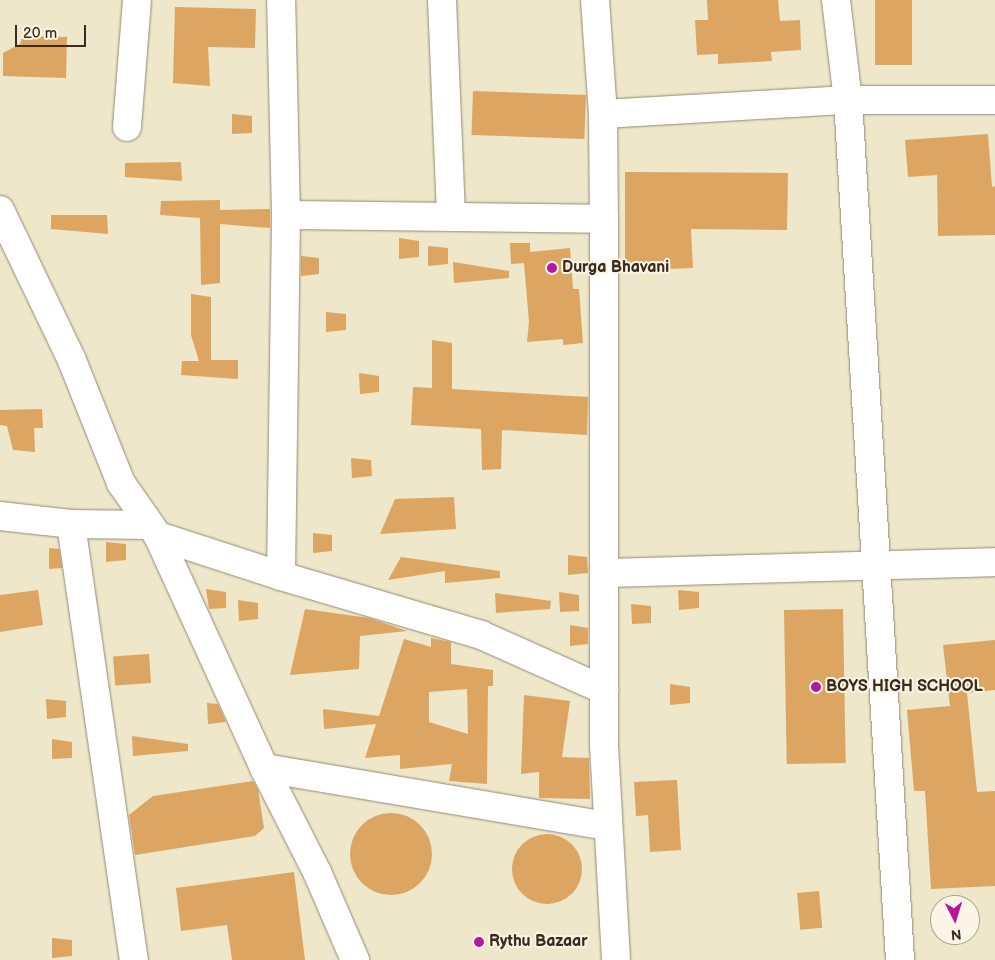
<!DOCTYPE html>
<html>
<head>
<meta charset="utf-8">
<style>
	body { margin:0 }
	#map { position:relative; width:995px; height:960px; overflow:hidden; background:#eee7c9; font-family:"Balsamiq Sans",sans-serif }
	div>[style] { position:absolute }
	.building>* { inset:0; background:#dca562; transform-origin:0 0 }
	.round { border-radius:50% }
	.roads { filter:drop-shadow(0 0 1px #948874) drop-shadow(0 0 1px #948874) }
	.minor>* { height:28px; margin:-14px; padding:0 14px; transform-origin:14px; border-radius:14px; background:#fff }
	.dots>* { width:14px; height:14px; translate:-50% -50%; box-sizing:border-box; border:2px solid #fcf5e5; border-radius:50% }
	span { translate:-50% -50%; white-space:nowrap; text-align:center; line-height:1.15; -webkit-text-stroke:4px #fcf5e5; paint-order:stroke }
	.poi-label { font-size:16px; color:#3b2a1e; font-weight:700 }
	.left { translate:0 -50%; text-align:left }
	.north { position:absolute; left:930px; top:895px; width:50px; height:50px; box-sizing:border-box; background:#fcf5e5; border:1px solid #afa495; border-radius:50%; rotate:175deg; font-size:14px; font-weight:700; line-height:20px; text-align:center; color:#3b2a1e }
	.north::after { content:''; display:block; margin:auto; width:18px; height:22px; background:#b5179e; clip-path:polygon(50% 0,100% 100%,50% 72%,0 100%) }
	.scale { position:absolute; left:15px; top:25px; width:71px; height:22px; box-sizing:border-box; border:2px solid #3b2a1e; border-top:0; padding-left:6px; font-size:15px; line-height:18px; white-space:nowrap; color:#3b2a1e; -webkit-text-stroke:4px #fcf5e5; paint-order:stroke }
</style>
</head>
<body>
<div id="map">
	<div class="building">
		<div style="clip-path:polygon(707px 0,778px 0,780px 21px,800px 20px,801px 50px,771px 52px,772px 61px,718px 64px,718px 54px,697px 55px,695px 20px,708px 20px)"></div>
		<div style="left:875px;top:0;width:37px;height:65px"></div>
		<div style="clip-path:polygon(175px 7px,256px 9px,255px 48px,208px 47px,210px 86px,173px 83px)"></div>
		<div style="clip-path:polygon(23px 36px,67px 37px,66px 78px,3px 76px,3px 53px,20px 44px)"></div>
		<div style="left:473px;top:91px;width:113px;height:44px;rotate:2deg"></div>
		<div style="clip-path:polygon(232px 114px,252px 116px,252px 133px,232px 134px)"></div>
		<div style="clip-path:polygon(988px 134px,992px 187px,995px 186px,995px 235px,938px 236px,937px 175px,908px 177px,905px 140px)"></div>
		<div style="clip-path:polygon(181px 162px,182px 181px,125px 177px,125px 163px)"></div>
		<div style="clip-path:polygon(625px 172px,788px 173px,787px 230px,691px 229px,693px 268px,625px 271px)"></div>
		<div style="clip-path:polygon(220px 200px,220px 210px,270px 209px,270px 228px,220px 224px,220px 283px,201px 285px,200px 218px,160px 215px,161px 201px)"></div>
		<div style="clip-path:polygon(51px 215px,107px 215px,108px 234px,51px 229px)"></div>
		<div style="clip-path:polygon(399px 238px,419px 241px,419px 257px,399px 259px)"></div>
		<div style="clip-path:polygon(510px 243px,530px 243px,530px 252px,570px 248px,573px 289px,579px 289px,583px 343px,563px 345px,563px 339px,527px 342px,529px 322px,524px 263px,511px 264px)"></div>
		<div style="clip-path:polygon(428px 246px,448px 248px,448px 264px,428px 266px)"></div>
		<div style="clip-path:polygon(301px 256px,319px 258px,319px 274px,301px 276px)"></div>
		<div style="clip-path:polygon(453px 262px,509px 271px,509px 278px,454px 283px)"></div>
		<div style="clip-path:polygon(191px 294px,211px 297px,211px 360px,238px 360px,238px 379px,181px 375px,182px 361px,199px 361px,191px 335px)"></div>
		<div style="clip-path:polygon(326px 312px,346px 314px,346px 330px,326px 332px)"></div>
		<div style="clip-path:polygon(432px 340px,452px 343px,452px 389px,588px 397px,587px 435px,502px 430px,501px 469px,482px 470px,481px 429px,411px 425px,413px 387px,432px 388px)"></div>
		<div style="clip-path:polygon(359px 373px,379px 376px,379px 392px,360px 394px)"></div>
		<div style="clip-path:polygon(42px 409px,43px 428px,34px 428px,35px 452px,13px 450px,7px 426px,0 425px,0 410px)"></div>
		<div style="clip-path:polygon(351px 458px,371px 460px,372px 476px,352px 478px)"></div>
		<div style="clip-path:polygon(454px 497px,456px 529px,380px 534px,395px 499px)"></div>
		<div style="clip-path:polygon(313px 533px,332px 535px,332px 551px,313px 553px)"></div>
		<div style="clip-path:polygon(106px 542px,126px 544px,126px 560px,106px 562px)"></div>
		<div style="clip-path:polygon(49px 548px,59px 549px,62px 568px,49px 569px)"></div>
		<div style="clip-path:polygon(568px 555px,587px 557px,588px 573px,568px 575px)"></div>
		<div style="clip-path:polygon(401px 557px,500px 571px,500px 578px,445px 583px,445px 571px,388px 580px)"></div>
		<div style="clip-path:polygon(206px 589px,226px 592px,226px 608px,209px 609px)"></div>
		<div style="clip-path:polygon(38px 590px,43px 625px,0 632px,0 595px)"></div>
		<div style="clip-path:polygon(678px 590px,699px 592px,699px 608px,679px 610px)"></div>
		<div style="clip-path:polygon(559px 592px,579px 595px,579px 611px,560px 612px)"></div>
		<div style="clip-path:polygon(495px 593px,551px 601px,550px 609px,496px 613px)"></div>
		<div style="clip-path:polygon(238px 600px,258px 603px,258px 619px,239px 621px)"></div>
		<div style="clip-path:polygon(631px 604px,651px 606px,651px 623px,632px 624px)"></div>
		<div style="clip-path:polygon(305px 609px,369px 618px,407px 631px,360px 636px,359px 669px,290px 675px)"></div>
		<div style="left:843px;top:609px;width:154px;height:59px;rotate:89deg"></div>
		<div style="clip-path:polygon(570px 625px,588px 628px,588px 644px,570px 646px)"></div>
		<div style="clip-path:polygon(evenodd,431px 638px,451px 642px,451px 664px,493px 670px,493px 686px,488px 686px,487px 784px,449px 781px,452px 764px,400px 769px,400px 755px,365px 758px,376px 724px,324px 729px,323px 709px,379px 716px,404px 639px,431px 647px,431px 638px,467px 689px,468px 734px,429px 722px,429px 692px,467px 689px)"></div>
		<div style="clip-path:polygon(995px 640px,995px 690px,967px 693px,977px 792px,995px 791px,995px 886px,931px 889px,925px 791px,914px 791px,907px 710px,950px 706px,943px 645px)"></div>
		<div style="left:149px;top:654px;width:29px;height:36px;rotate:86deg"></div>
		<div style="clip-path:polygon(670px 684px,690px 687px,690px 703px,670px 705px)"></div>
		<div style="clip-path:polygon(524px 695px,570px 701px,562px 757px,589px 758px,590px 799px,539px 798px,539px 772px,521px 774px)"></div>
		<div style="clip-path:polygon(46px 699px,66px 701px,66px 717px,47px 719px)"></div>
		<div style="clip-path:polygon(207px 703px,218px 704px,226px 722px,208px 724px)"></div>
		<div style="clip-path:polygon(132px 736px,188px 744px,188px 751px,133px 756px)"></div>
		<div style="clip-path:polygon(52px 739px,72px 742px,72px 758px,52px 759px)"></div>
		<div style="clip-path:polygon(677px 780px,681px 850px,650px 852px,648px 815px,636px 816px,634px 782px)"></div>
		<div style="clip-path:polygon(253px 781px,258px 790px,264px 828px,255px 836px,135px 855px,129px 815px,153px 796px)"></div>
		<div class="round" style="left:350px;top:813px;width:82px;height:82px"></div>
		<div class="round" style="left:512px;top:834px;width:70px;height:70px"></div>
		<div style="clip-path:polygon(294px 872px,305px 960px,232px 960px,227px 925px,181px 931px,176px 888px)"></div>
		<div style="left:819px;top:891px;width:37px;height:22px;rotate:85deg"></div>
		<div style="clip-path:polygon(52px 938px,72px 940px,72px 956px,52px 958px)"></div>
	</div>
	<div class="roads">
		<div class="minor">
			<div style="left:442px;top:0;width:217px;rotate:87.6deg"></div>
			<div style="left:595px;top:0;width:114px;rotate:86deg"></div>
			<div style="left:603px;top:114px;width:105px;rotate:89.5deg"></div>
			<div style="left:604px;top:219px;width:526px;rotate:90deg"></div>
			<div style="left:604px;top:745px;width:215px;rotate:86.8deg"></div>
			<div style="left:836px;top:0;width:101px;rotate:83.2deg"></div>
			<div style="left:848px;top:100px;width:862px;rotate:86.54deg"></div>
			<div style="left:603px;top:114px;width:245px;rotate:-3.3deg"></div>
			<div style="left:848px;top:100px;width:147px"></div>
			<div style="left:127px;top:127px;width:127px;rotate:-85.5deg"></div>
			<div style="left:0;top:210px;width:164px;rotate:64.4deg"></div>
			<div style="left:71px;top:358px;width:135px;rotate:68.2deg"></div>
			<div style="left:121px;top:483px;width:65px;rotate:55.1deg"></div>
			<div style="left:158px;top:536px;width:255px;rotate:65.4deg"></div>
			<div style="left:264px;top:768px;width:117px;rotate:63deg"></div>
			<div style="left:317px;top:872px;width:96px;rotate:66.6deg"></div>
			<div style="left:286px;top:215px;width:318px;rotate:0.7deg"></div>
			<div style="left:0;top:516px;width:71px;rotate:6.4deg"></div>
			<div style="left:71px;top:524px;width:79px;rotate:0.7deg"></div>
			<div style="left:71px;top:524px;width:441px;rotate:81.8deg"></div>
			<div style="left:158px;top:536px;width:129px;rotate:18deg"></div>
			<div style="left:281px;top:576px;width:209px;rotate:16.4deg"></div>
			<div style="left:481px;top:635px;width:135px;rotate:24.1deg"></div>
			<div style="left:604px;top:573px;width:391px;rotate:-1.6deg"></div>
			<div style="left:281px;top:576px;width:361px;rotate:-89.2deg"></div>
			<div style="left:286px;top:215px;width:215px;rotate:-91.3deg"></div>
			<div style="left:264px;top:768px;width:347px;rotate:9.6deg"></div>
		</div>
	</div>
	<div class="dots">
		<div style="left:552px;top:268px;background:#b5179e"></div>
		<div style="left:816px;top:687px;background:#b5179e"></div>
		<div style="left:479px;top:942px;background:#b5179e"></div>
	</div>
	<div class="poi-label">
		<span class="left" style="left:562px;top:268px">Durga Bhavani</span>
		<span class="left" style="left:826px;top:687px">BOYS HIGH SCHOOL</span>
		<span class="left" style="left:489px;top:942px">Rythu Bazaar</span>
	</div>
	<div class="north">N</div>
	<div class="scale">20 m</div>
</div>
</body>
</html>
